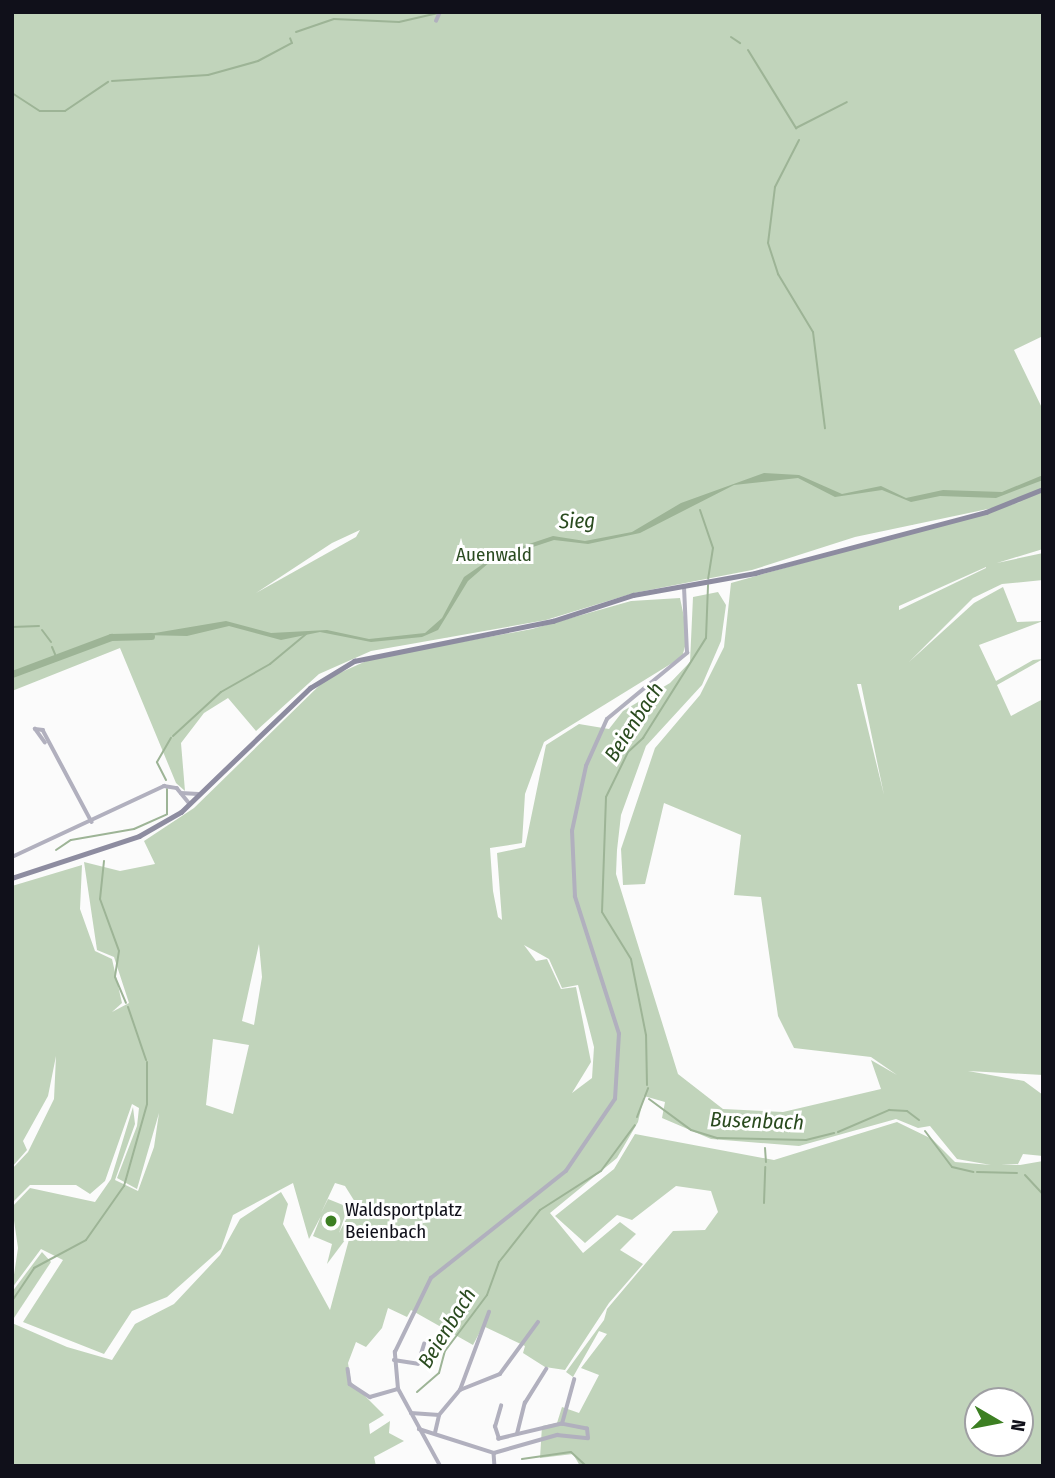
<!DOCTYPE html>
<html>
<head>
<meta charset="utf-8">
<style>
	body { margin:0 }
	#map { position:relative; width:1055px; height:1478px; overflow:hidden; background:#fbfbfb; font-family:"Fira Sans Condensed",sans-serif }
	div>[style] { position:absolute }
	.green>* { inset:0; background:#c1d4bb }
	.water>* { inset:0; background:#9db496 }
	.stream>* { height:2px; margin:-1px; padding:0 1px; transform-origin:1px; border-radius:1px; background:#9db496 }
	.river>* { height:7px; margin:-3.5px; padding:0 3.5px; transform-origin:3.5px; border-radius:3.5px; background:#9db496 }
	.street>* { height:3.5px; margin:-1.75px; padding:0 1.75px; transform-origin:1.75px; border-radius:1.75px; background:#b1b0be }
	.secondary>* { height:4.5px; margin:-2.25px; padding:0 2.25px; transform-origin:2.25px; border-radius:2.25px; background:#8d8ca0 }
	.dots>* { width:19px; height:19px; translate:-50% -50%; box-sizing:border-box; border:4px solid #fff; border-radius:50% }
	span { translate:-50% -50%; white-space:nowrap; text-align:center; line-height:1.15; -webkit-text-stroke:6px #fff; paint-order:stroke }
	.park-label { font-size:19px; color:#2a4b20 }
	.poi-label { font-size:19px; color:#10101a }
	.left { translate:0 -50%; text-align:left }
	.water-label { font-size:21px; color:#2a4b1f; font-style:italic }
	.frame { position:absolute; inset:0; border:14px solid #10101a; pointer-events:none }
	.north { position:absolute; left:964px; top:1387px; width:70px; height:70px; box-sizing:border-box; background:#fff; border:2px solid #9f9fa3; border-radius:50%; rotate:100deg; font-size:19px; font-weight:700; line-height:28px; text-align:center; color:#10101a }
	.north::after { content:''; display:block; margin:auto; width:24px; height:32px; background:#3c7f22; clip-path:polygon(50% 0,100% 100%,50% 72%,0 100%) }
</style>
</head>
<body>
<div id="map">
	<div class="green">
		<div style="clip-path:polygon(evenodd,12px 12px,1043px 12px,1043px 336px,1014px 350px,1043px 410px,1043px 549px,997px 563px,1043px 553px,1043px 580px,1002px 584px,973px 598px,909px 662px,974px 603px,1003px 587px,1017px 622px,1043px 621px,979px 645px,996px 681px,1033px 660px,1043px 659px,997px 685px,1011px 716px,1043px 699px,1043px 1075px,968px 1071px,1024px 1081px,1043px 1095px,1043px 1156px,1023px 1154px,1018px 1164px,1001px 1164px,1020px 1165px,1043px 1161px,1043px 1466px,580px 1466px,573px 1454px,540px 1458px,542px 1426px,557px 1423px,562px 1407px,579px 1413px,599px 1375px,581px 1368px,607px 1334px,599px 1331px,573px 1377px,566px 1372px,604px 1320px,607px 1309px,673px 1231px,705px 1230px,718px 1212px,711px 1191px,676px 1186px,632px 1220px,617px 1215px,585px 1243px,555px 1216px,614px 1169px,635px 1134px,774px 1160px,897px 1122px,932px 1139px,955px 1162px,991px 1165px,957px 1159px,930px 1126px,918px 1128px,896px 1119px,799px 1146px,711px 1139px,662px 1118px,665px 1102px,644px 1096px,638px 1122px,617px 1158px,550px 1213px,583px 1253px,620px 1222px,636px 1234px,620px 1250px,643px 1264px,609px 1303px,565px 1370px,545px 1367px,523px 1353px,525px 1346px,483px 1326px,473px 1345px,411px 1310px,407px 1317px,388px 1308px,382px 1328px,366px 1347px,356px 1342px,348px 1363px,351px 1382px,384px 1415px,369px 1424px,370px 1434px,390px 1421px,389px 1433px,404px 1441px,374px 1457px,376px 1466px,12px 1466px,12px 1323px,67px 1347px,112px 1360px,135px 1324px,174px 1304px,220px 1255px,240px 1219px,281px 1192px,288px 1204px,283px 1224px,330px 1310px,351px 1232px,327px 1264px,332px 1244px,313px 1236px,321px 1216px,309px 1239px,293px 1183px,233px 1215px,221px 1249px,167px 1297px,132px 1311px,104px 1354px,23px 1322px,63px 1260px,41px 1249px,12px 1288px,18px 1248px,12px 1207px,30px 1188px,95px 1202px,111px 1179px,133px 1107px,135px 1124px,115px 1180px,138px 1191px,154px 1147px,159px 1113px,137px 1189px,117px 1178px,137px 1126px,139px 1108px,132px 1104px,105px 1181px,90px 1194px,76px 1185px,30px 1185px,12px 1203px,12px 1169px,28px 1152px,54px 1099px,56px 1056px,48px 1096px,23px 1141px,27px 1150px,12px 1167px,12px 886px,82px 865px,80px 909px,95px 951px,112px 959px,122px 1003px,112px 1012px,129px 1003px,114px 957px,97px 950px,84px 862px,120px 871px,155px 864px,144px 841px,194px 808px,326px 679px,373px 658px,532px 629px,631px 601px,680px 598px,688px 636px,682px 657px,544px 742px,525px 794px,522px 843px,490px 848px,493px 891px,498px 917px,502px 920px,497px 853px,525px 847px,546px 745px,579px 724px,609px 729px,623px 711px,670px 683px,690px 662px,693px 597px,718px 592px,726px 605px,721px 641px,702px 685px,646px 746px,621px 815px,617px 850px,616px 874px,678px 1074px,723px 1109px,783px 1112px,881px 1089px,871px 1060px,897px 1075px,871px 1057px,794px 1048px,778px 1016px,761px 897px,734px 895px,741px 835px,664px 803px,645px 884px,623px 885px,621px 849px,655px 748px,700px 695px,724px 647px,731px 583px,1021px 502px,855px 537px,752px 570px,634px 593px,546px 620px,371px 651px,319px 674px,256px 731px,228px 698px,204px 713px,181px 743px,185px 791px,176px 783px,120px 648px,12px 691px,12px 12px,360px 530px,356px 537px,256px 593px,332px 543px,360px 530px,12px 12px,986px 567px,986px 568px,899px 610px,899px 606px,986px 567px,12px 12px,857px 684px,861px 684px,884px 795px,857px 684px,12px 12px,259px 944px,262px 977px,254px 1025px,242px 1021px,259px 944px,12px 12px,524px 945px,549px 959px,562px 988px,578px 985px,594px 1047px,592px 1078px,572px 1093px,591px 1062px,576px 987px,561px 989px,547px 959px,536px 961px,524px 945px,12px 12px,213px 1039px,249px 1045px,233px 1114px,206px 1105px,213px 1039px,12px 12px,335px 1183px,345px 1186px,355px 1202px,339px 1233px,348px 1207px,328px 1199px,321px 1213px,335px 1183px,12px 12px,978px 1401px,1020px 1401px,1020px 1443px,978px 1443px,978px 1401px)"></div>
		<div style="clip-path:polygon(42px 1252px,51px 1262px,12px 1321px,12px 1292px)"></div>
	</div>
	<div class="water">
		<div style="clip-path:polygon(764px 473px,799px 475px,842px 494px,881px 486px,906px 498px,943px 490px,1002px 492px,1043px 475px,1043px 480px,996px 498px,940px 496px,911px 502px,882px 490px,835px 497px,798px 478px,734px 485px,640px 533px,588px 544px,554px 540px,491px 561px,468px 581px,438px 630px,422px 637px,371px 642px,320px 632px,281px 640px,229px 626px,187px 636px,143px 635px,226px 621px,271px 633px,327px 630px,369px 639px,425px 633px,442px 618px,464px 577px,496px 555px,553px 536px,585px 541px,632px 532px,681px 503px)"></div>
	</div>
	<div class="stream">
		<div style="left:443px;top:12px;width:2px"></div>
		<div style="left:296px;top:32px;width:40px;rotate:-18.9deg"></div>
		<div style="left:334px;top:19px;width:65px;rotate:2.6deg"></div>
		<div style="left:399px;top:22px;width:39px;rotate:-13deg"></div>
		<div style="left:731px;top:37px;width:11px;rotate:34deg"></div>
		<div style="left:748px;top:50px;width:92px;rotate:58.4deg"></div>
		<div style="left:796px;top:128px;width:57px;rotate:-27deg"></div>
		<div style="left:112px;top:81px;width:96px;rotate:-3.6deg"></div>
		<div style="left:208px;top:75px;width:52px;rotate:-15.6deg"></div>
		<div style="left:258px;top:61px;width:38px;rotate:-28deg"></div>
		<div style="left:292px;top:43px;width:5px;rotate:-112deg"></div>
		<div style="left:12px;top:93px;width:33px;rotate:33deg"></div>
		<div style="left:40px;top:111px;width:25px"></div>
		<div style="left:65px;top:111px;width:52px;rotate:-34deg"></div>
		<div style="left:799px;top:140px;width:53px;rotate:117.1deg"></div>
		<div style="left:775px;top:187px;width:56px;rotate:97.1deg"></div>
		<div style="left:768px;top:243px;width:33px;rotate:72deg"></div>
		<div style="left:778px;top:274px;width:68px;rotate:58.9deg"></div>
		<div style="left:813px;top:332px;width:97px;rotate:82.9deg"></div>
		<div style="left:700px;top:510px;width:40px;rotate:71.1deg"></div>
		<div style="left:713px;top:548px;width:31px;rotate:99deg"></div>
		<div style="left:12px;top:627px;width:27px;rotate:-2deg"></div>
		<div style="left:42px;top:630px;width:15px;rotate:53deg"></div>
		<div style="left:52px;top:647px;width:8px;rotate:67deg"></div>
		<div style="left:173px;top:736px;width:65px;rotate:-42.5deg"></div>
		<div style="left:221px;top:692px;width:56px;rotate:-29.7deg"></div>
		<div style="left:270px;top:664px;width:47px;rotate:-39.8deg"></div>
		<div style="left:166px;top:780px;width:20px;rotate:-117deg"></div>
		<div style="left:157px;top:762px;width:28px;rotate:-60deg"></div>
		<div style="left:56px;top:850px;width:18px;rotate:-34deg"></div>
		<div style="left:71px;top:840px;width:64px;rotate:-9.9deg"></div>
		<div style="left:134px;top:829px;width:36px;rotate:-24deg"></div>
		<div style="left:167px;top:814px;width:25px;rotate:-90deg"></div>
		<div style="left:104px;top:861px;width:38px;rotate:96deg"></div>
		<div style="left:100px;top:899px;width:55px;rotate:69.9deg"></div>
		<div style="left:119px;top:951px;width:26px;rotate:99deg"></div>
		<div style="left:115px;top:977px;width:28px;rotate:67deg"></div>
		<div style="left:128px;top:1007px;width:56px;rotate:71.2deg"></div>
		<div style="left:647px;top:1085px;width:50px;rotate:-91.1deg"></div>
		<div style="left:646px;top:1035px;width:77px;rotate:-101.2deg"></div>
		<div style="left:631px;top:959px;width:55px;rotate:-121.7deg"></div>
		<div style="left:602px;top:912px;width:115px;rotate:-88deg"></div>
		<div style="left:606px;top:797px;width:50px;rotate:-63.9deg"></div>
		<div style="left:628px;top:752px;width:21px;rotate:-43deg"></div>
		<div style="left:643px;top:738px;width:118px;rotate:-57.8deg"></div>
		<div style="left:706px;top:638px;width:53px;rotate:-87.8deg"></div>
		<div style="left:649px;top:1099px;width:52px;rotate:36.4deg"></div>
		<div style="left:691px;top:1130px;width:28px;rotate:17deg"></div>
		<div style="left:718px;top:1138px;width:88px;rotate:1.3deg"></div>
		<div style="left:806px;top:1140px;width:29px;rotate:-14deg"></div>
		<div style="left:637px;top:1117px;width:31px;rotate:-69deg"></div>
		<div style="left:925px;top:1131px;width:45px;rotate:53.1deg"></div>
		<div style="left:952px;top:1167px;width:22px;rotate:13deg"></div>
		<div style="left:838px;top:1132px;width:56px;rotate:-23.3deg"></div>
		<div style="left:889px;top:1110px;width:18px;rotate:3deg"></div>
		<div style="left:907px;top:1111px;width:15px;rotate:37deg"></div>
		<div style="left:765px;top:1148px;width:14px;rotate:86deg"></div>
		<div style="left:977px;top:1172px;width:40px;rotate:1.4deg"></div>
		<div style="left:1025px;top:1175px;width:26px;rotate:47deg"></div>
		<div style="left:764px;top:1203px;width:36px;rotate:-88deg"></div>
		<div style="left:12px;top:1301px;width:40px;rotate:-56deg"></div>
		<div style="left:34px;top:1268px;width:59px;rotate:-28.3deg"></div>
		<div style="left:86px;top:1240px;width:66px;rotate:-54.9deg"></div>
		<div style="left:124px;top:1186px;width:85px;rotate:-74.3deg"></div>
		<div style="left:147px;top:1104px;width:42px;rotate:-90deg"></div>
		<div style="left:417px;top:1392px;width:29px;rotate:-41deg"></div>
		<div style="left:439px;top:1373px;width:23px;rotate:-75deg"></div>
		<div style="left:445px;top:1351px;width:70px;rotate:-53.1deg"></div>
		<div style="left:487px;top:1295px;width:35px;rotate:-70deg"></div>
		<div style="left:499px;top:1262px;width:66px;rotate:-51.7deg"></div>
		<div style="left:540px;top:1210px;width:72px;rotate:-32.6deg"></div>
		<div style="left:601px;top:1171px;width:57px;rotate:-53.5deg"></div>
		<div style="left:522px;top:1459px;width:49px;rotate:-8.1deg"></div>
		<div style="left:571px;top:1452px;width:21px;rotate:43deg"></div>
	</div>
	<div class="river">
		<div style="left:12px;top:674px;width:106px;rotate:-20.5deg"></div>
		<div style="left:111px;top:637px;width:40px;rotate:-1.4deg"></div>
	</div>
	<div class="street">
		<div style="left:436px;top:21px;width:10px;rotate:-66deg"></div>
		<div style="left:45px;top:743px;width:17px;rotate:-126deg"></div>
		<div style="left:35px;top:729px;width:8px;rotate:7deg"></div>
		<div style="left:43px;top:730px;width:104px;rotate:62deg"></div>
		<div style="left:181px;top:793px;width:17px;rotate:3deg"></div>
		<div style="left:12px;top:857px;width:168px;rotate:-25deg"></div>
		<div style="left:164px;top:786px;width:13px;rotate:9deg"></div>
		<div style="left:177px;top:788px;width:19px;rotate:51deg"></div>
		<div style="left:394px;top:1360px;width:24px;rotate:9deg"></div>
		<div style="left:418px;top:1364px;width:21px;rotate:-73deg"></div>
		<div style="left:348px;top:1369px;width:15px;rotate:82deg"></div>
		<div style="left:350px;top:1384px;width:24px;rotate:33deg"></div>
		<div style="left:370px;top:1397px;width:29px;rotate:-16deg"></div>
		<div style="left:460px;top:1390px;width:83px;rotate:-69.6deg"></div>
		<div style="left:411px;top:1413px;width:28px;rotate:4deg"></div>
		<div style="left:439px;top:1415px;width:33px;rotate:-50deg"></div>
		<div style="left:460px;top:1390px;width:43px;rotate:-21.8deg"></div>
		<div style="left:500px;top:1374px;width:64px;rotate:-53.8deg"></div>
		<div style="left:562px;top:1424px;width:46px;rotate:-74.7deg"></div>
		<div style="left:419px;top:1429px;width:79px;rotate:17.7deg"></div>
		<div style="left:494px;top:1453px;width:66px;rotate:-15.9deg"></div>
		<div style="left:557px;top:1435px;width:31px;rotate:6deg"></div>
		<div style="left:588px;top:1438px;width:9px;rotate:-96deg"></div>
		<div style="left:587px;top:1429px;width:25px;rotate:-169deg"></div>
		<div style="left:562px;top:1424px;width:65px;rotate:166.6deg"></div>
		<div style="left:499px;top:1439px;width:13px;rotate:-108deg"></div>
		<div style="left:495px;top:1427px;width:22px;rotate:-74deg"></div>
		<div style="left:435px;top:1433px;width:18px;rotate:-77deg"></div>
		<div style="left:517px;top:1434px;width:32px;rotate:-76deg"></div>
		<div style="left:525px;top:1403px;width:40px;rotate:-58deg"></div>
		<div style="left:494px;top:1453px;width:13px;rotate:86deg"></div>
		<div style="left:440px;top:1466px;width:88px;rotate:-118.6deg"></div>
		<div style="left:398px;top:1389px;width:37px;rotate:-95deg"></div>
		<div style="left:395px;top:1352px;width:82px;rotate:-64.1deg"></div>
		<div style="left:431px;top:1278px;width:172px;rotate:-38.4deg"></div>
		<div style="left:566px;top:1171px;width:87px;rotate:-55.8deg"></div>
		<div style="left:615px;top:1099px;width:65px;rotate:-86.5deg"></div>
		<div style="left:619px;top:1034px;width:144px;rotate:-107.8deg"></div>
		<div style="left:575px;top:897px;width:66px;rotate:-92.6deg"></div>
		<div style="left:572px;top:831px;width:66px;rotate:-77.8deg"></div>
		<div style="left:586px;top:766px;width:51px;rotate:-65.9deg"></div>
		<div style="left:607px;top:719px;width:104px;rotate:-39.5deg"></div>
		<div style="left:687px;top:653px;width:65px;rotate:-92.6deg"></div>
	</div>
	<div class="secondary">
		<div style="left:12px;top:878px;width:134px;rotate:-18.3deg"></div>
		<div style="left:139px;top:836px;width:48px;rotate:-29.7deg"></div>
		<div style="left:181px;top:812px;width:179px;rotate:-43.9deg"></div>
		<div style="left:310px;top:688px;width:52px;rotate:-31.5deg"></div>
		<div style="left:354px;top:661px;width:203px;rotate:-11.4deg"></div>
		<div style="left:553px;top:621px;width:84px;rotate:-18deg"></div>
		<div style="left:633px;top:595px;width:124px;rotate:-10.2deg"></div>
		<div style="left:755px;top:573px;width:239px;rotate:-14.8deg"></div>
		<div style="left:986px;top:512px;width:61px;rotate:-22deg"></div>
	</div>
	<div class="dots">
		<div style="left:331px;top:1221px;background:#3c7f22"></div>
	</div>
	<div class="park-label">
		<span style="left:494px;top:555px">Auenwald</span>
	</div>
	<div class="poi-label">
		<span class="left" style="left:345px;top:1221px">Waldsportplatz<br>Beienbach</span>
	</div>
	<div class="water-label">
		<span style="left:577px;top:521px;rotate:-1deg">Sieg</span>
		<span style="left:634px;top:722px;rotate:-57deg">Beienbach</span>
		<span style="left:757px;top:1121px;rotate:2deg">Busenbach</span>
		<span style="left:447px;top:1328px;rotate:-58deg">Beienbach</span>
	</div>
	<div class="frame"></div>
	<div class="north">N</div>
</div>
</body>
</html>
